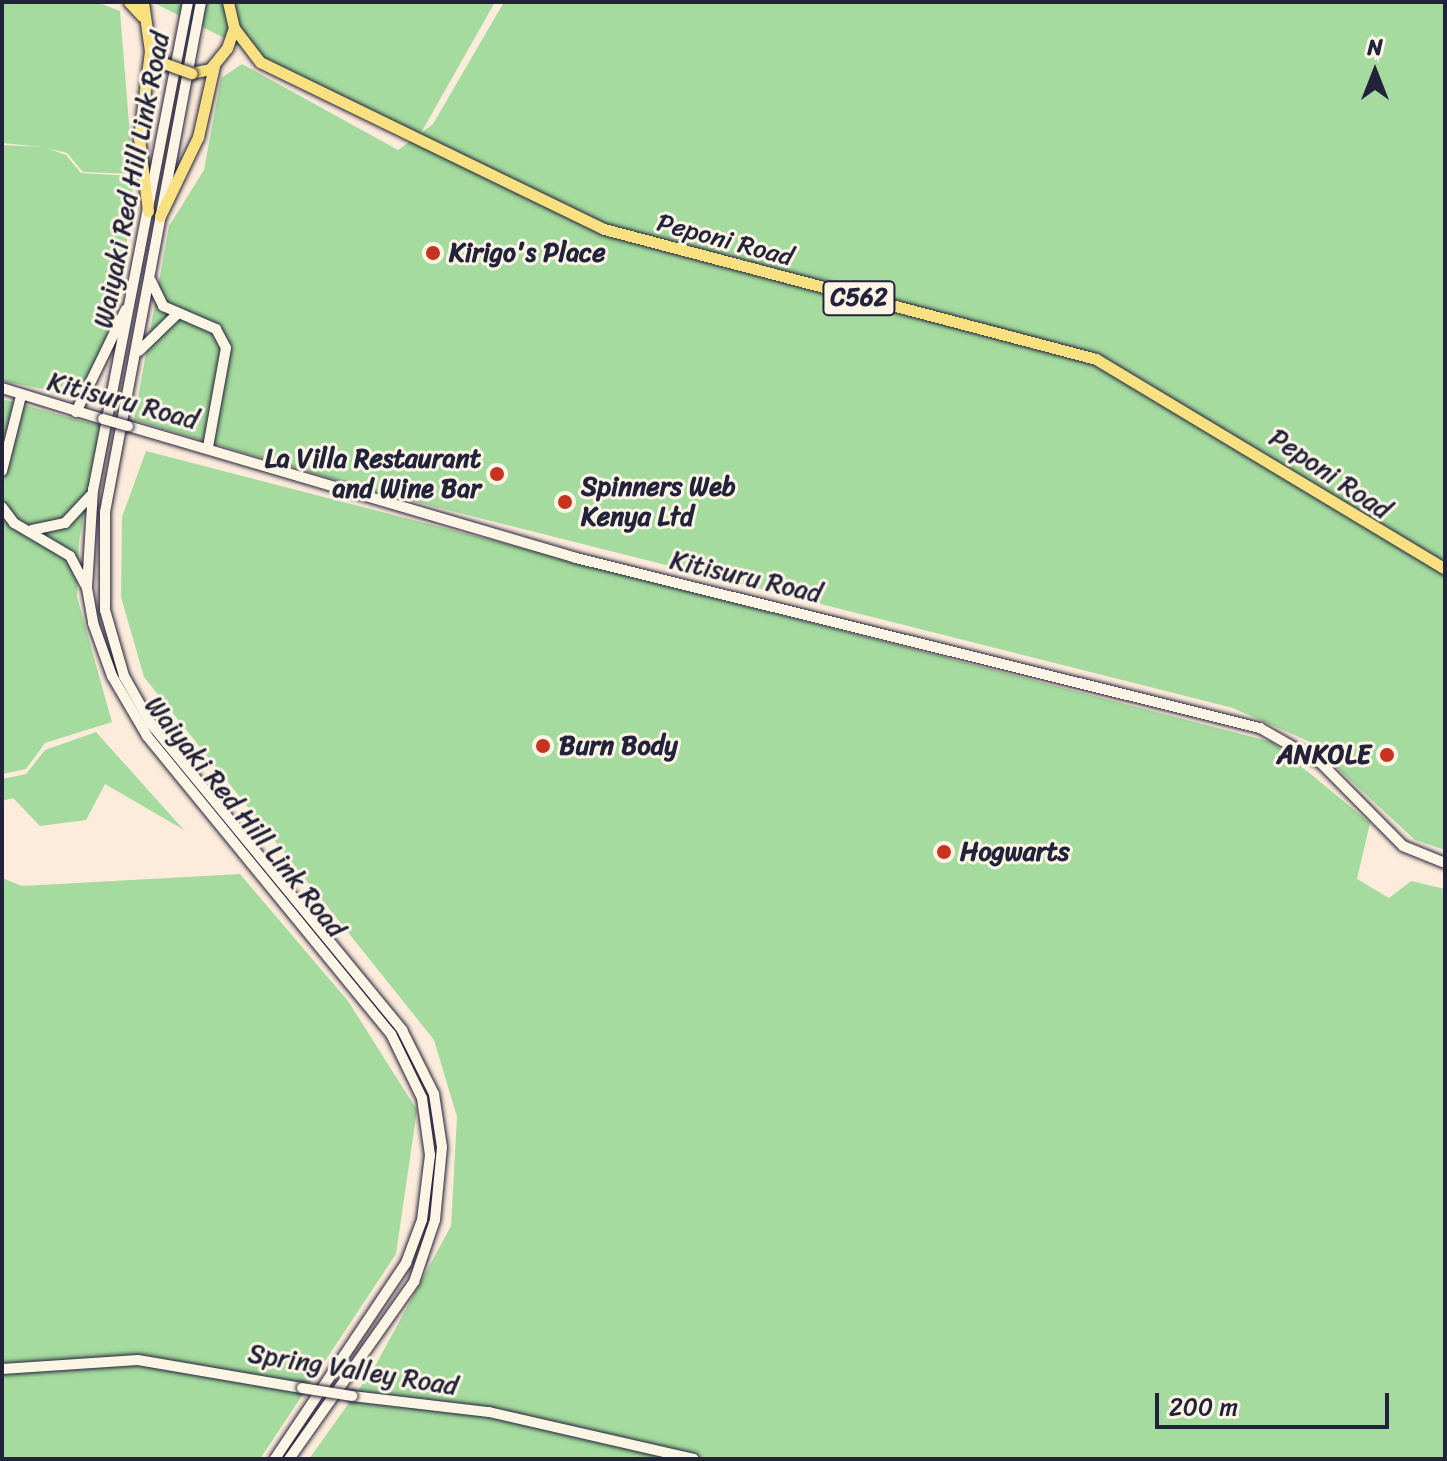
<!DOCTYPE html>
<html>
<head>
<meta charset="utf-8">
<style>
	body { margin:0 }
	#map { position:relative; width:1447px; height:1461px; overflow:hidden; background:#fdecdb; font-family:Sriracha,sans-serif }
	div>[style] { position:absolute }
	.green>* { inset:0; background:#a5db9e }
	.roads { filter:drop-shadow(0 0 2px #22223b) drop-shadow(0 0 2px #22223b) }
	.secondary>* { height:10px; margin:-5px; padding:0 5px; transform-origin:5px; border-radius:5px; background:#fcf5e5 }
	.primary>* { height:11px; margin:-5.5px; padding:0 5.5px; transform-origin:5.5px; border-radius:5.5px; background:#f9e181 }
	.bridges { filter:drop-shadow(0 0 2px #22223b) drop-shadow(0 0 2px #22223b) }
	.secondary-bridge>* { height:10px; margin:-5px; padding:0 5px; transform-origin:5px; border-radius:5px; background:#fcf5e5 }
	.primary-bridge>* { height:11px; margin:-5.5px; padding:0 5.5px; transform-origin:5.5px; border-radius:5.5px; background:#f9e181 }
	.dots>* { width:22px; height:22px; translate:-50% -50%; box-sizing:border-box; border:4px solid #fcf5e5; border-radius:50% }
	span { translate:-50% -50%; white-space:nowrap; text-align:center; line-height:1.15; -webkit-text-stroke:6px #fcf5e5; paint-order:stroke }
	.shield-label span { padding:2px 6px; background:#fcf5e5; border:2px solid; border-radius:6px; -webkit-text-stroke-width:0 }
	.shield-label { font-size:24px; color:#22223b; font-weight:700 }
	.street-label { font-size:26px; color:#22223b }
	.poi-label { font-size:26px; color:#22223b; font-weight:700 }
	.left { translate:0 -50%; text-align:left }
	.right { translate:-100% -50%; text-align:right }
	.frame { position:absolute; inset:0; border:4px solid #22223b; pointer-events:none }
	.north { position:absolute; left:1335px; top:32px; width:80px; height:80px; -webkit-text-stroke:6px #fcf5e5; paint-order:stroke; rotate:0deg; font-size:22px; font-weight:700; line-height:32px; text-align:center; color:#22223b }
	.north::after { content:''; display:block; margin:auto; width:28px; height:36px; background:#22223b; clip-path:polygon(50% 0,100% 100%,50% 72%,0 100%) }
	.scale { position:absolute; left:1155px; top:1393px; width:234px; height:36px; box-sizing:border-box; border:4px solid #22223b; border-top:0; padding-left:10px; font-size:24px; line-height:28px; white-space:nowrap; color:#22223b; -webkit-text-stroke:6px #fcf5e5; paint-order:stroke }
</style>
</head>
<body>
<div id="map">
	<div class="green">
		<div style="clip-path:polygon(2px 2px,97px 2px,120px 11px,133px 174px,83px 172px,67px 153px,47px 148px,66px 155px,81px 173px,134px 176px,123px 278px,89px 398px,2px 381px,2px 145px,44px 147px,2px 143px)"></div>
		<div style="clip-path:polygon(152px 2px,495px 2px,421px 133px,433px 124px,504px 2px,1445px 2px,1445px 850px,1415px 840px,1308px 741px,1233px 708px,380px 493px,134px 420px,169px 226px,204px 170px,221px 78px,242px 64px,398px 150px,419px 135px)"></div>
		<div style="clip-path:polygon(2px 399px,101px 426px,79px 541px,77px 597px,112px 722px,45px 743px,26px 769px,2px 774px)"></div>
		<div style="clip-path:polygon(146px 451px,1272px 742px,1370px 823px,1357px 879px,1389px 898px,1411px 881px,1445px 889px,1445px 1459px,309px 1459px,374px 1368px,451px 1226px,457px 1117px,434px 1040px,144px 677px,121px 597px,122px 517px)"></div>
		<div style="clip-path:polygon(96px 732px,184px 830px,105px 784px,86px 820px,40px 826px,13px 798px,2px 801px,2px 779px,26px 774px,45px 750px)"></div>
		<div style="clip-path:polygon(240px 874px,348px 1001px,417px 1110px,396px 1254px,260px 1459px,2px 1459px,2px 878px,22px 886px)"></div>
	</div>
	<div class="roads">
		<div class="secondary">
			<div style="left:188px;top:2px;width:496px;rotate:101deg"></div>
			<div style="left:93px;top:489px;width:99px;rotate:93.5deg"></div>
			<div style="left:87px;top:588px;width:36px;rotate:80deg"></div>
			<div style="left:93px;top:623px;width:56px;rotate:70.3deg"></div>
			<div style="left:112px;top:676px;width:69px;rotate:59.7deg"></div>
			<div style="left:147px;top:736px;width:385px;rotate:50.7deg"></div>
			<div style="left:391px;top:1034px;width:71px;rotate:64.2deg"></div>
			<div style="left:422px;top:1098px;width:58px;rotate:82deg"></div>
			<div style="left:430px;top:1155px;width:65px;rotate:97deg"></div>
			<div style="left:422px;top:1220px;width:46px;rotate:110.4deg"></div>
			<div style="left:406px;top:1263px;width:236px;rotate:123.8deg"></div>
			<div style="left:201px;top:2px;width:519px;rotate:100.66deg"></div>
			<div style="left:105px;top:512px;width:98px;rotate:90deg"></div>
			<div style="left:105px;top:610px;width:69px;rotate:73.9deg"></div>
			<div style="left:124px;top:676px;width:55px;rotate:60.6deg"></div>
			<div style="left:151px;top:724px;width:396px;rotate:50.6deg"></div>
			<div style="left:402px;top:1030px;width:72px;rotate:63.4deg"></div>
			<div style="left:434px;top:1094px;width:54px;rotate:81.4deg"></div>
			<div style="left:442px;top:1147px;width:73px;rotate:95.5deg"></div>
			<div style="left:435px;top:1220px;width:65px;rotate:108.7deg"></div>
			<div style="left:414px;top:1282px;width:217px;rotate:125.2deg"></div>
			<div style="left:151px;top:281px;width:28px;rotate:64deg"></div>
			<div style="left:163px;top:306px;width:58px;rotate:23.5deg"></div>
			<div style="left:216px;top:329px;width:21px;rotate:62deg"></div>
			<div style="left:226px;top:348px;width:101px;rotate:100.3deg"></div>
			<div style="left:139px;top:351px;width:53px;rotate:-44.2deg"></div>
			<div style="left:2px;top:388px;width:106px;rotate:17.1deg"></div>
			<div style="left:76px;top:412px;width:114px;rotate:-64.1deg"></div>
			<div style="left:128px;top:426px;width:467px;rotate:16.4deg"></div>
			<div style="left:576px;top:558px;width:705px;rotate:13.96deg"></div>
			<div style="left:1260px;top:728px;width:70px;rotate:29.8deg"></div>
			<div style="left:1321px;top:763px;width:117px;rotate:45.3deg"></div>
			<div style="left:1403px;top:846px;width:45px;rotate:22deg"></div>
			<div style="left:2px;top:471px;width:77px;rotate:-75.8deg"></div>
			<div style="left:2px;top:507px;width:20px;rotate:53deg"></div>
			<div style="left:14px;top:523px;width:65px;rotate:30.5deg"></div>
			<div style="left:70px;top:556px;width:34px;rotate:62deg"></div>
			<div style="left:32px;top:530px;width:34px;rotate:-12deg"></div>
			<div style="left:65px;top:523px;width:37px;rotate:-47deg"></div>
			<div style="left:2px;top:1369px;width:136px;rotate:-3.8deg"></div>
			<div style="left:138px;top:1360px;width:166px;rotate:9.7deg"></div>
			<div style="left:352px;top:1396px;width:138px;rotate:6.7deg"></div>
			<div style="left:489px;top:1412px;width:210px;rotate:12.9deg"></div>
		</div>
		<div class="primary">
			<div style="left:129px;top:2px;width:19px;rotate:47deg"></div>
			<div style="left:143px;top:2px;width:49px;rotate:81.9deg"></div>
			<div style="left:150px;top:51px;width:21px;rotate:39deg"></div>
			<div style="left:234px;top:28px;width:43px;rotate:52.6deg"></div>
			<div style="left:260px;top:62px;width:382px;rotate:25.9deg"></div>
			<div style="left:604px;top:229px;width:509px;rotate:14.8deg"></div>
			<div style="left:1096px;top:359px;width:407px;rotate:31deg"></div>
			<div style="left:191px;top:73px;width:19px;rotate:-12deg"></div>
			<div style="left:210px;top:69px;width:27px;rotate:-51deg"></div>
			<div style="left:227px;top:48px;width:21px;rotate:-71deg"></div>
			<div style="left:234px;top:28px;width:27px;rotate:-103deg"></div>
			<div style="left:148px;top:211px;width:74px;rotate:-97deg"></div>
			<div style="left:139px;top:138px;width:88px;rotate:-82.8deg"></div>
			<div style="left:160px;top:216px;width:88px;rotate:-64.3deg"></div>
			<div style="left:198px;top:137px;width:73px;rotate:-77.3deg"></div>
		</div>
	</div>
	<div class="bridges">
		<div class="secondary-bridge">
			<div style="left:103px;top:419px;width:26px;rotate:16deg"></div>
			<div style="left:302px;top:1388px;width:51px;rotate:9.1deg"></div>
		</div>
		<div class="primary-bridge">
			<div style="left:166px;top:64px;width:27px;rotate:20deg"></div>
		</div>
	</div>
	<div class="dots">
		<div style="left:433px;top:253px;background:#c8321e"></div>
		<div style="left:497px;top:474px;background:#c8321e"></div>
		<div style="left:565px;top:502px;background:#c8321e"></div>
		<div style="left:543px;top:746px;background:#c8321e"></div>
		<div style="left:1387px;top:755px;background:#c8321e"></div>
		<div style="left:944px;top:852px;background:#c8321e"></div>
	</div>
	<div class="shield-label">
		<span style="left:859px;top:298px">C562</span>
	</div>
	<div class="street-label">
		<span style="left:132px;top:180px;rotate:-79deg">Waiyaki Red Hill Link Road</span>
		<span style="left:725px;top:240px;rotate:15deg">Peponi Road</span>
		<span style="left:123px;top:401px;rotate:15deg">Kitisuru Road</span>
		<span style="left:1330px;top:474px;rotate:34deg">Peponi Road</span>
		<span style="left:746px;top:577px;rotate:13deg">Kitisuru Road</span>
		<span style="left:245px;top:817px;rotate:51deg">Waiyaki Red Hill Link Road</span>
		<span style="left:353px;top:1370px;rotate:9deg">Spring Valley Road</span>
	</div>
	<div class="poi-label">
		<span class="left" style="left:449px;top:253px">Kirigo's Place</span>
		<span class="right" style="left:481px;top:474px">La Villa Restaurant<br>and Wine Bar</span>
		<span class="left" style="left:581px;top:502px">Spinners Web<br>Kenya Ltd</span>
		<span class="left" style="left:559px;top:746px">Burn Body</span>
		<span class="right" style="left:1371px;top:755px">ANKOLE</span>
		<span class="left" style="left:960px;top:852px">Hogwarts</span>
	</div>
	<div class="frame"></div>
	<div class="north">N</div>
	<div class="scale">200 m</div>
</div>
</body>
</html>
